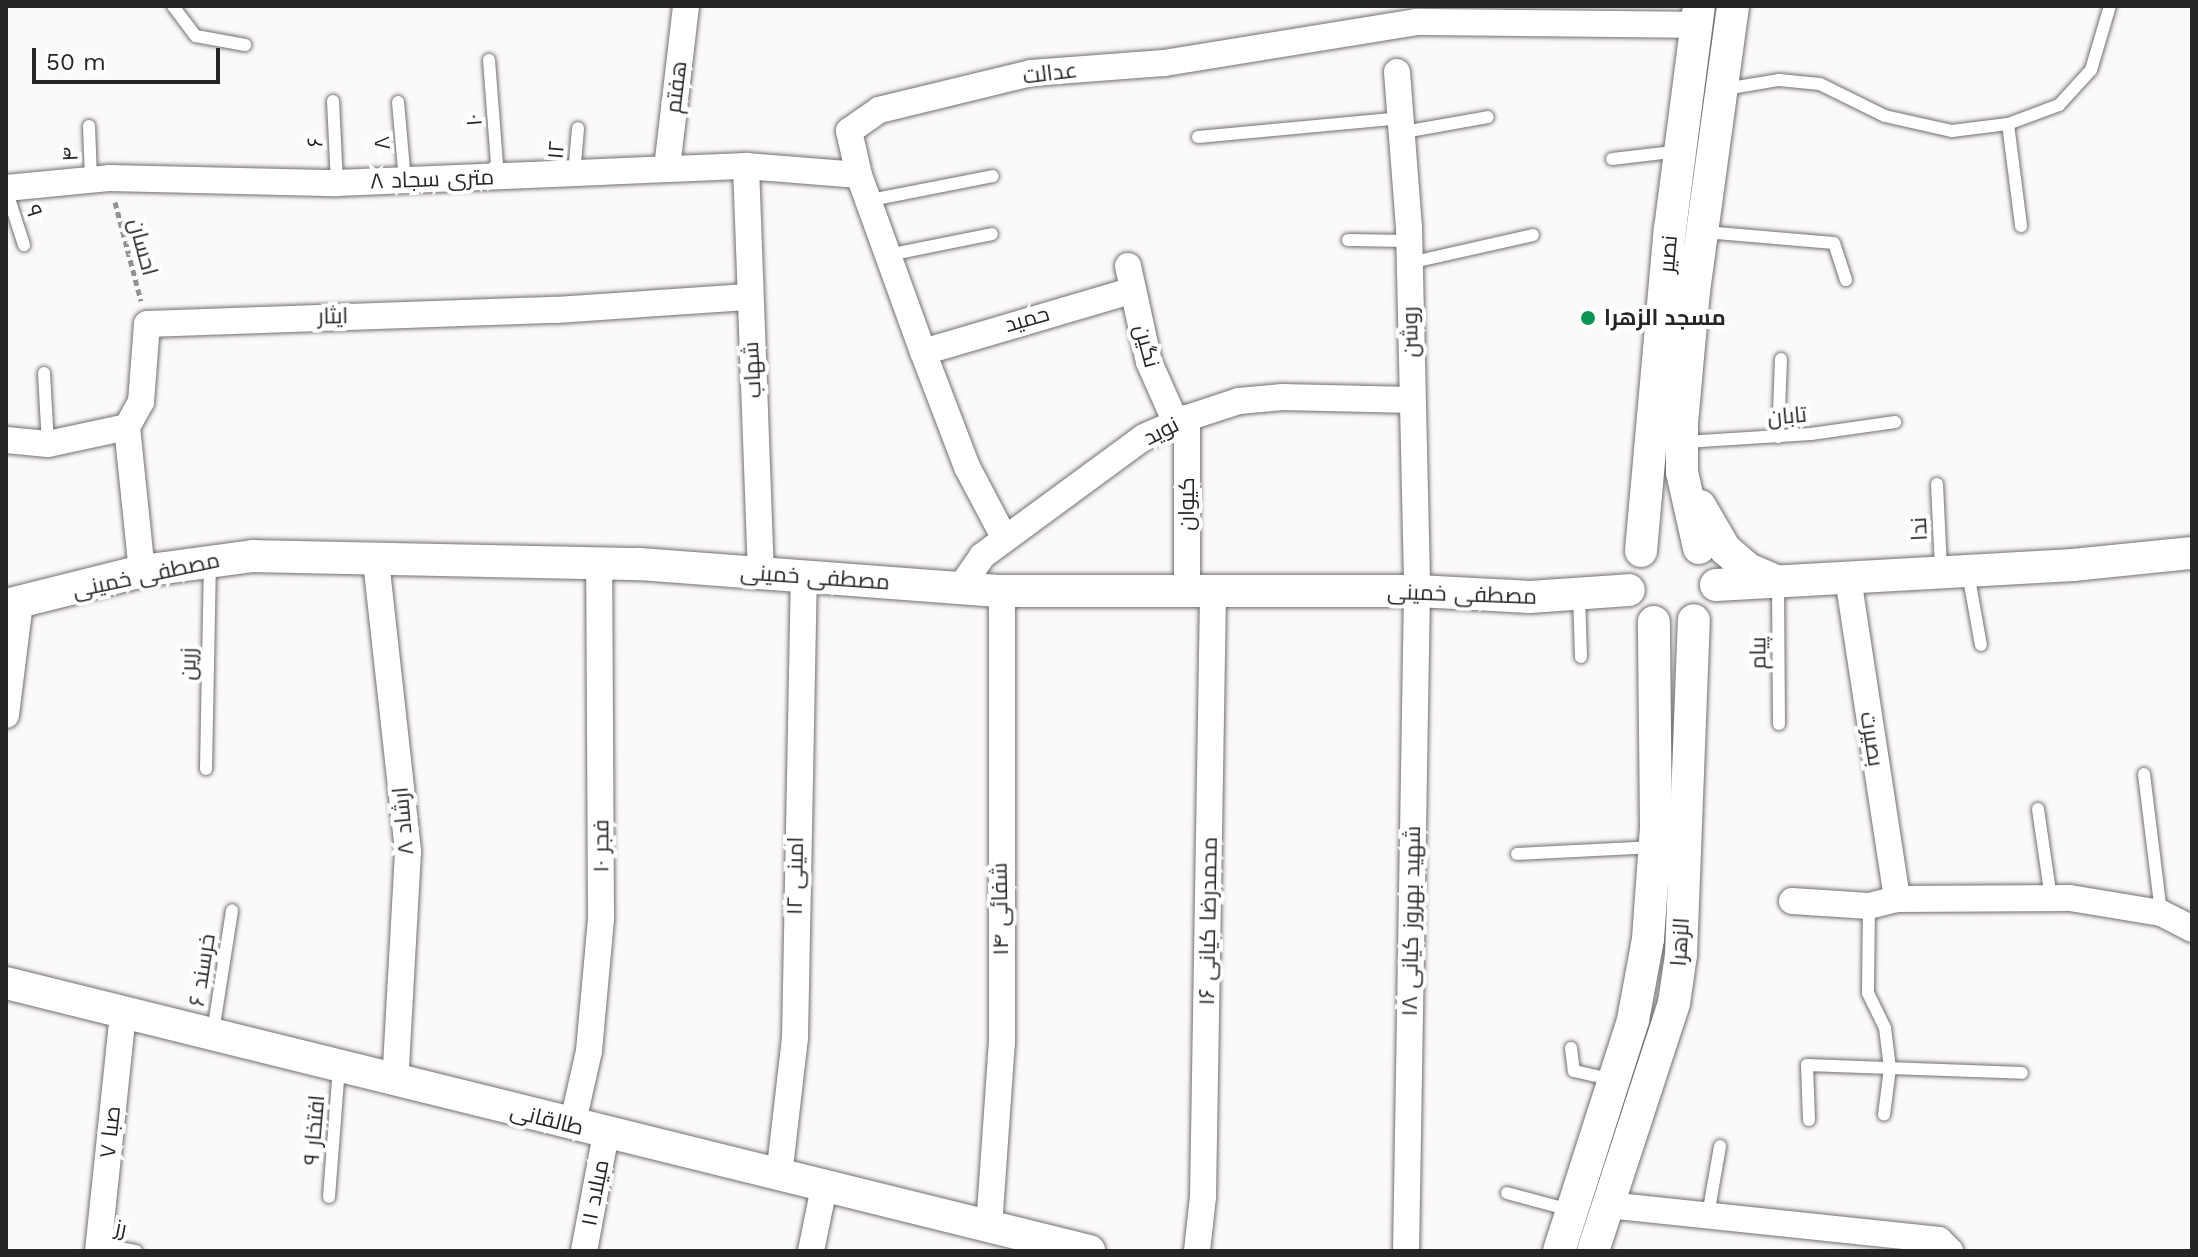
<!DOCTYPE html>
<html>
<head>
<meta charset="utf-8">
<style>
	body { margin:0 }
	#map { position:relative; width:2198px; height:1257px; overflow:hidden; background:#fcf9f9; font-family:"Work Sans",Cairo,sans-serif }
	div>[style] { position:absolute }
	.path>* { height:5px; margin-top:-2.5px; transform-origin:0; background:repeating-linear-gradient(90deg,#929090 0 6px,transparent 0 10px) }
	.roads { filter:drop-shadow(0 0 2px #726f6f) drop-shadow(0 0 2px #726f6f) }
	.service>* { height:12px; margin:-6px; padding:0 6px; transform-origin:6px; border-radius:6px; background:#fff }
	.minor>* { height:26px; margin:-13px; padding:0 13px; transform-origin:13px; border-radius:13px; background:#fff }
	.tertiary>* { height:32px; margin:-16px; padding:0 16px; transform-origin:16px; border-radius:16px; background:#fff }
	.dots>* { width:22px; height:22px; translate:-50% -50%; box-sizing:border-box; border:4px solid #fff; border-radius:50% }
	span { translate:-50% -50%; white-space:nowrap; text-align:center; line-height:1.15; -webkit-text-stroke:8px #fff; paint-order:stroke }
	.street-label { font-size:22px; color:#262525 }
	.poi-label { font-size:22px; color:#262525; font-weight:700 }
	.left { translate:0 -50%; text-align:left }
	.frame { position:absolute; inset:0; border:8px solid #262525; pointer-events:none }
	.scale { position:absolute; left:32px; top:48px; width:188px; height:36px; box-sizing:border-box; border:4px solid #262525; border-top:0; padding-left:10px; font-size:24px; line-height:28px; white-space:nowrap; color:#262525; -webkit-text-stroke:6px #fff; paint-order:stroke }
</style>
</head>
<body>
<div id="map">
	<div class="path">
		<div style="left:115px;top:202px;width:102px;rotate:75.3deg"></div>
	</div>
	<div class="roads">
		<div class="service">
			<div style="left:173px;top:6px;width:38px;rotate:53deg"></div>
			<div style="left:196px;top:36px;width:50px;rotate:10.4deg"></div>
			<div style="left:489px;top:60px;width:117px;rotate:85.6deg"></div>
			<div style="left:1725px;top:89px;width:55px;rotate:-9.5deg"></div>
			<div style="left:1779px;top:80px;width:41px;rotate:5.6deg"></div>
			<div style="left:1820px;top:84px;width:72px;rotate:26.2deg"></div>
			<div style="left:1885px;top:116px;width:69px;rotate:12.6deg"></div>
			<div style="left:1952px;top:131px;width:56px;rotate:-7.1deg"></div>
			<div style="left:2008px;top:124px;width:54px;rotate:-20.4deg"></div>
			<div style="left:2059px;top:105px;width:47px;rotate:-47.6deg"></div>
			<div style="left:2091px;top:70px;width:67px;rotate:-73.5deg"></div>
			<div style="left:333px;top:101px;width:82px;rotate:87.2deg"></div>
			<div style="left:398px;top:102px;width:78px;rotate:84.9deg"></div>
			<div style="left:2008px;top:124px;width:103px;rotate:82.7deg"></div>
			<div style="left:89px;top:126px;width:53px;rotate:87.8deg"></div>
			<div style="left:1404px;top:132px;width:85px;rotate:-10.1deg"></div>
			<div style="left:1198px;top:137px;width:205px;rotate:-5.3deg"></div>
			<div style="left:1612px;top:159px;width:68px;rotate:-6.7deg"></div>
			<div style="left:574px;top:175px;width:47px;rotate:-85.1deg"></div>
			<div style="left:6px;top:189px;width:59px;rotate:72.2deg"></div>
			<div style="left:871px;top:200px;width:124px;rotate:-11.1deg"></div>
			<div style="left:1705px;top:232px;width:129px;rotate:4.9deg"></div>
			<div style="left:1834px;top:243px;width:39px;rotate:72deg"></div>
			<div style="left:1348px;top:240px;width:61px;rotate:0.9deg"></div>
			<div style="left:888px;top:255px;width:106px;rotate:-11.4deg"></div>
			<div style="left:1409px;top:263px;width:127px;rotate:-12.7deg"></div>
			<div style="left:44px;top:373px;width:71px;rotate:86.8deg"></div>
			<div style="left:1778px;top:437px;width:78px;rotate:-87.8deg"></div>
			<div style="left:1685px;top:442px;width:126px;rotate:-3.6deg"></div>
			<div style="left:1811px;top:434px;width:85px;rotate:-8.1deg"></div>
			<div style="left:1937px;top:484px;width:85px;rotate:87.3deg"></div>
			<div style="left:1968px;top:573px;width:73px;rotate:79.8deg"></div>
			<div style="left:1778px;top:583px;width:141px;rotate:89.6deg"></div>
			<div style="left:1579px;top:594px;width:63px;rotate:88.2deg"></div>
			<div style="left:206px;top:769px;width:204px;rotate:-88.9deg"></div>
			<div style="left:2144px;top:774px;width:140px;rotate:83deg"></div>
			<div style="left:2038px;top:809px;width:90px;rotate:81.7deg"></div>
			<div style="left:1517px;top:854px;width:137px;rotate:-2.9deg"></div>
			<div style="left:1869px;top:906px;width:87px;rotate:90.7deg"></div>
			<div style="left:1868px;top:993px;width:39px;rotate:64deg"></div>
			<div style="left:1885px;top:1028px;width:40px;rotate:82.9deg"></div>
			<div style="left:1890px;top:1068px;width:47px;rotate:97.3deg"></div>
			<div style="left:213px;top:1032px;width:123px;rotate:-81.1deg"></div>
			<div style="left:1571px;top:1048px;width:23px;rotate:83deg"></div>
			<div style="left:1574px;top:1071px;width:41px;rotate:12.7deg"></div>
			<div style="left:1809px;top:1120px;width:55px;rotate:-92.1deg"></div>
			<div style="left:1807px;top:1065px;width:215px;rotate:2.1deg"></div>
			<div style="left:1507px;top:1193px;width:65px;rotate:15.1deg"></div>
			<div style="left:329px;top:1197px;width:129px;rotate:-85.6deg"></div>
			<div style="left:1708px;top:1215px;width:70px;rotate:-80.1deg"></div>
			<div style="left:99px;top:1244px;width:38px;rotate:11deg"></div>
		</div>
		<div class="minor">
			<div style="left:1397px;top:72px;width:156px;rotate:85.6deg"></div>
			<div style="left:1409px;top:228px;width:363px;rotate:88.7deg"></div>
			<div style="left:1417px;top:591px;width:660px;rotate:90.95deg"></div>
			<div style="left:746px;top:166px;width:407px;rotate:87.9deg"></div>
			<div style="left:667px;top:168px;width:163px;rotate:-83.3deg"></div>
			<div style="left:6px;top:188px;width:103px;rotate:-5.5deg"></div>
			<div style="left:109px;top:178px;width:228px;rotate:1.3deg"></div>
			<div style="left:337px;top:183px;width:409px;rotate:-2.4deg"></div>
			<div style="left:746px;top:166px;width:113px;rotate:4.6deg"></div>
			<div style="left:1128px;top:266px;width:98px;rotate:77.7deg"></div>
			<div style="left:1149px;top:362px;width:67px;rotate:66.1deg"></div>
			<div style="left:923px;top:352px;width:219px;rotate:-16.4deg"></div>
			<div style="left:127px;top:427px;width:145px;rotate:84.1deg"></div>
			<div style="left:6px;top:440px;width:42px;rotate:5.4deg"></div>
			<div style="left:48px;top:444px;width:81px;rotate:-12.1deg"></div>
			<div style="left:127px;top:427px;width:29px;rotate:-61deg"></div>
			<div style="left:141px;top:402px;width:78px;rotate:-85.6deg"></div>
			<div style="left:147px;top:324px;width:409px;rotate:-2deg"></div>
			<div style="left:556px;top:310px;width:192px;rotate:-3.9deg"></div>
			<div style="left:1005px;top:539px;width:81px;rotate:-117.8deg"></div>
			<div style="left:967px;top:467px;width:123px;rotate:-110.9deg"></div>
			<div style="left:923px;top:352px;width:188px;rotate:-109.9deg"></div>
			<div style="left:859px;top:175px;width:45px;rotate:-102.8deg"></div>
			<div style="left:849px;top:131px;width:37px;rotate:-35deg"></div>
			<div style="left:879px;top:110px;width:156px;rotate:-13.7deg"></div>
			<div style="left:1031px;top:73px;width:133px;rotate:-4.3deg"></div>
			<div style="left:1164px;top:63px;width:255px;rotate:-9.2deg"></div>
			<div style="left:1416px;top:22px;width:280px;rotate:0.6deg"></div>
			<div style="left:376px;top:561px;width:293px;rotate:83.7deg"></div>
			<div style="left:408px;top:852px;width:229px;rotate:93.2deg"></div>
			<div style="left:1848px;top:578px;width:325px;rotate:81.3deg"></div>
			<div style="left:960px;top:588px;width:39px;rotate:-55deg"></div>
			<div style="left:982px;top:556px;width:201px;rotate:-36.3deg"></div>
			<div style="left:1144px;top:437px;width:47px;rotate:-23.8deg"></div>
			<div style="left:1187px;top:418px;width:55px;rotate:-18.1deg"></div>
			<div style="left:1239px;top:401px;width:44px;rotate:-5.2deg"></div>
			<div style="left:1283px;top:397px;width:129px;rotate:1.3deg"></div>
			<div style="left:1187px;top:591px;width:173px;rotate:-90deg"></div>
			<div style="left:6px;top:715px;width:113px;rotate:-82.9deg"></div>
			<div style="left:1792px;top:901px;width:77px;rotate:3.7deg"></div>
			<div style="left:1869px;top:906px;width:29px;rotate:-14deg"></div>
			<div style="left:1897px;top:899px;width:173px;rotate:-0.3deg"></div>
			<div style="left:2070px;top:898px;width:92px;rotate:9.4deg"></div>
			<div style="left:2161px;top:913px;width:35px;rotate:27deg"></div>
			<div style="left:572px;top:1126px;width:77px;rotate:-77.2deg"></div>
			<div style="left:589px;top:1051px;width:134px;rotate:-84.8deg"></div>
			<div style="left:601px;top:918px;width:354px;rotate:-90.3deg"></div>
			<div style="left:779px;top:1176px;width:139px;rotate:-83.4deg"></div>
			<div style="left:795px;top:1038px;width:464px;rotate:-88.9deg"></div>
			<div style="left:1608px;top:1205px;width:333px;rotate:6deg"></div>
			<div style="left:1939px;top:1240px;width:16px;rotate:45deg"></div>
			<div style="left:989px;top:1227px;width:184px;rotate:-86deg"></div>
			<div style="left:1002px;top:1043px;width:452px;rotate:-90deg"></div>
			<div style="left:98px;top:1251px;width:239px;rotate:-84deg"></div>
			<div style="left:584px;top:1251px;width:119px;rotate:-79.4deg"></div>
			<div style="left:811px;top:1251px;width:65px;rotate:-78.5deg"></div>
			<div style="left:1197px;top:1251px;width:54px;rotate:-83.7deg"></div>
			<div style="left:1203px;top:1197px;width:606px;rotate:-89.05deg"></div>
		</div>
		<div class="tertiary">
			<div style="left:1700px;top:506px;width:50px;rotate:59.8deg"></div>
			<div style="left:1725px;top:549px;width:30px;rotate:41deg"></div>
			<div style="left:1748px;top:569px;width:33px;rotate:23deg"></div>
			<div style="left:1699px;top:548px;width:78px;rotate:-102.6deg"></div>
			<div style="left:1682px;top:472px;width:49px;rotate:-90deg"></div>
			<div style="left:1682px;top:423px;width:133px;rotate:-84.8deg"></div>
			<div style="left:1694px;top:291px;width:288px;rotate:-82.2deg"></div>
			<div style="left:1641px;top:551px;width:323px;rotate:-84.9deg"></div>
			<div style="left:1670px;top:229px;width:225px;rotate:-82.6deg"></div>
			<div style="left:1716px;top:585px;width:358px;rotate:-3.2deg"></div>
			<div style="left:2073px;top:565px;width:120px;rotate:-5.8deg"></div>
			<div style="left:6px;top:605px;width:140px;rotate:-14deg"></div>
			<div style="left:142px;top:571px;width:112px;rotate:-7.7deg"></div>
			<div style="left:253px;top:556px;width:386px;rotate:1.2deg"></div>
			<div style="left:639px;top:564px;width:364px;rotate:4.3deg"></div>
			<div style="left:1002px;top:591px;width:415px"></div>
			<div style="left:1417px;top:591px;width:113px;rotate:3deg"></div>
			<div style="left:1530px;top:597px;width:99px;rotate:-4deg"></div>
			<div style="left:6px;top:983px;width:1116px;rotate:13.9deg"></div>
			<div style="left:1559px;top:1251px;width:243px;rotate:-72.2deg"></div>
			<div style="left:1633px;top:1020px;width:82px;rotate:-79.5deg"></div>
			<div style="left:1648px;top:939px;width:112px;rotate:-85.9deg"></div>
			<div style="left:1656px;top:827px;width:205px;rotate:-90.6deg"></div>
			<div style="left:1593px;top:1251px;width:261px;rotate:-71.9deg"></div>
			<div style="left:1674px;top:1003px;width:49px;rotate:-81.7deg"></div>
			<div style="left:1681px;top:955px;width:335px;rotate:-87.8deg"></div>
		</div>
	</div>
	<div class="dots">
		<div style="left:1588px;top:318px;background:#0a9554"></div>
	</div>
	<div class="street-label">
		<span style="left:1050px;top:73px;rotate:-7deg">عدالت</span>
		<span style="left:676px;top:87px;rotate:-83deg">هفتم</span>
		<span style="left:474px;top:120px;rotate:-95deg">۱۰</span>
		<span style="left:315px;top:142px;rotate:-92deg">۶</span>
		<span style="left:382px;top:143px;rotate:-95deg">۸</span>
		<span style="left:556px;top:150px;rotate:-85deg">۱۲</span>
		<span style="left:70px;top:154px;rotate:-93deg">۴</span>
		<span style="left:432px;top:179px;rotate:-2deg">۸ متری سجاد</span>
		<span style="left:34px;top:211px;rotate:72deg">۹</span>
		<span style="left:143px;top:247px;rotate:75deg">احسان</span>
		<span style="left:1668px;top:254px;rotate:-85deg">نصیر</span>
		<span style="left:333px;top:316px;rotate:-1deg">ایثار</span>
		<span style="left:1027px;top:319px;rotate:-16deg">حمید</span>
		<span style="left:1410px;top:332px;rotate:-91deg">روشن</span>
		<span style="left:1147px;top:346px;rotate:75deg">نگین</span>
		<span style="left:752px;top:370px;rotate:-93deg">شهاب</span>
		<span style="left:1787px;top:416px;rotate:-5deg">تابان</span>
		<span style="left:1161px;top:431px;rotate:-27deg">نوید</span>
		<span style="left:1187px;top:504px;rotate:-90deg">کیوان</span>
		<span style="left:1919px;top:529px;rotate:-93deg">ندا</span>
		<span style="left:146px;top:575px;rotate:-12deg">مصطفی خمینی</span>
		<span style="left:815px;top:577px;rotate:4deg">مصطفی خمینی</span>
		<span style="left:1462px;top:594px;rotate:2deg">مصطفی خمینی</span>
		<span style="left:1758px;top:653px;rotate:-90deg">پیام</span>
		<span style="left:188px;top:664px;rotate:-89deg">زرین</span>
		<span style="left:1872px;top:739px;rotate:81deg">بصیرت</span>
		<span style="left:403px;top:821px;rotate:-95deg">ارشاد ۸</span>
		<span style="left:601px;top:846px;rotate:-90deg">فجر ۱۰</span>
		<span style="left:795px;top:876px;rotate:-89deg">امینی ۱۲</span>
		<span style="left:1000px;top:909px;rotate:-91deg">شفائی ۱۴</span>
		<span style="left:1208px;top:921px;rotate:-89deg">محمدرضا کیانی ۱۶</span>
		<span style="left:1411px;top:921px;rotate:-89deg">شهید بهروز کیانی ۱۸</span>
		<span style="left:1680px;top:942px;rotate:-86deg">الزهرا</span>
		<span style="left:202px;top:970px;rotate:-81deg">خرسند ۶</span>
		<span style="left:547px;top:1119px;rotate:14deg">طالقانی</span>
		<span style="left:314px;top:1130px;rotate:-85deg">افتخار ۹</span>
		<span style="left:110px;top:1132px;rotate:-84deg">صبا ۷</span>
		<span style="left:595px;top:1193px;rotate:-79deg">میلاد ۱۱</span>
		<span style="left:121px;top:1228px;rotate:11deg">رز</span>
	</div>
	<div class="poi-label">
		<span class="left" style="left:1604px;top:318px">مسجد الزهرا</span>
	</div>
	<div class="frame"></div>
	<div class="scale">50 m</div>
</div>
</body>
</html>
